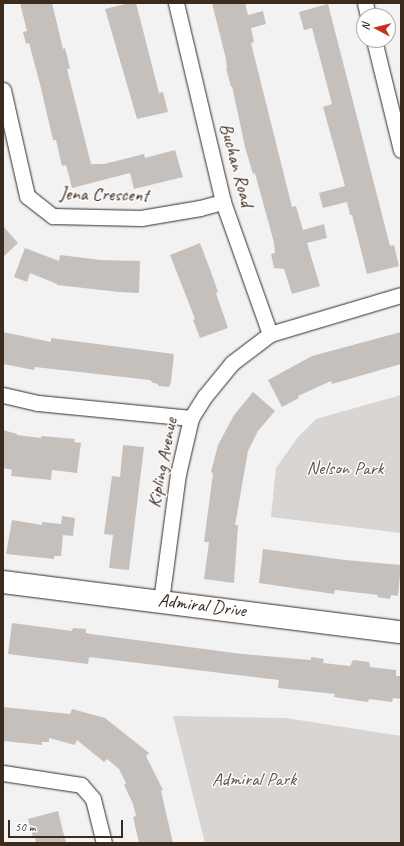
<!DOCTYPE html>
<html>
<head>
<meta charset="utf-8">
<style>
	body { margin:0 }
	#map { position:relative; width:404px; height:846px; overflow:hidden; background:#f3f2f2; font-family:Caveat,sans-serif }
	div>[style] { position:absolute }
	.green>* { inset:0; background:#d8d5d2 }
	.building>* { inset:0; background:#c6c0bd }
	.roads { filter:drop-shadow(0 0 1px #3b2a1e) drop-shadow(0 0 1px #3b2a1e) }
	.street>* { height:15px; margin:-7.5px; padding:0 7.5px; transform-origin:7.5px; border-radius:7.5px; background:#fff }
	.secondary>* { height:22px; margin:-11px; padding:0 11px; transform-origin:11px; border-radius:11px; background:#fff }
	span { translate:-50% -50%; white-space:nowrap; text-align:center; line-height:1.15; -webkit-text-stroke:3px #fff; paint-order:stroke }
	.street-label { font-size:19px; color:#3b2a1e }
	.park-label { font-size:19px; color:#62554b }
	.frame { position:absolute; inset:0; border:4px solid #3b2a1e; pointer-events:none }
	.north { position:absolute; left:356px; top:8px; width:40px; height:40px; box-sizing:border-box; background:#fff; border:1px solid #b1aaa5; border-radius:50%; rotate:277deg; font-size:11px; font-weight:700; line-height:16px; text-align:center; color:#3b2a1e }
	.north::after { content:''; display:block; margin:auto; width:14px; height:18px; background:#c8321e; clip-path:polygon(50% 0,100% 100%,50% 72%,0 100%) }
	.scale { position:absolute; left:8px; top:820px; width:115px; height:18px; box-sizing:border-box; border:2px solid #3b2a1e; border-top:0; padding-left:5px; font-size:12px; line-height:14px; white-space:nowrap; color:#3b2a1e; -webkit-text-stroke:3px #fff; paint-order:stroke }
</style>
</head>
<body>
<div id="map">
	<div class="green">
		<div style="clip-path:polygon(401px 395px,401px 533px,271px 517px,276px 468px,298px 437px,316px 419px)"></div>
		<div style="clip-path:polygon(173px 716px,286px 718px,401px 736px,401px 843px,205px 843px)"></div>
	</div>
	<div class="building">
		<div style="clip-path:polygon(20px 3px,52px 3px,63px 49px,65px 48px,70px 68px,67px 69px,91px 164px,104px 164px,144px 154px,145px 158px,175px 150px,183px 177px,134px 189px,130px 173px,72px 188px,66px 165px,62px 166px,56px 140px,53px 140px,40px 84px,29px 43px,26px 44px,23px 32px,27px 31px)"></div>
		<div style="clip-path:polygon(129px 3px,136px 3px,159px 93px,163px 92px,168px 112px,137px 119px,105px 9px)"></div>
		<div style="clip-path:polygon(212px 3px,245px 3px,248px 15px,263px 11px,266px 24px,251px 28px,254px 42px,251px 43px,292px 207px,296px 206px,303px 230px,324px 224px,327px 238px,307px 243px,320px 286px,292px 294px,284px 269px,274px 268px,271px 254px,275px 253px,274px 243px,255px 173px,253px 174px,245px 147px,232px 86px,231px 87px,226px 68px,227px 68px,226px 59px)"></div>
		<div style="clip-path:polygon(328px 4px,390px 246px,394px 245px,399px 266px,367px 274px,352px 215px,350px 215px,347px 202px,323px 208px,319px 193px,345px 186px,323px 107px,332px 104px,312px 28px,304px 30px,299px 12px)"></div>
		<div style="clip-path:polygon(3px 226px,18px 243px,3px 257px)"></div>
		<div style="clip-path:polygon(200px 243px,214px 280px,218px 292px,216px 293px,228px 328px,200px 338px,193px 320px,195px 319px,170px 255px)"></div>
		<div style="clip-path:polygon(25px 248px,59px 261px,60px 255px,101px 260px,140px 261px,139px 293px,119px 292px,57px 285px,57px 284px,30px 273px,27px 282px,14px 277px)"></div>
		<div style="clip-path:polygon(3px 332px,51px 342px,51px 338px,174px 354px,171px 382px,169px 387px,158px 386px,158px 384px,153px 383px,150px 380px,35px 367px,34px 370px,3px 364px)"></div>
		<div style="clip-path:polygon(401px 332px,401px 364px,332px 384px,331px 381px,298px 396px,299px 398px,282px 407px,268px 380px,312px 356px)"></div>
		<div style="clip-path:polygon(253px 392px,275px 411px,258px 431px,248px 451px,235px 525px,238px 525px,234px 583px,204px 579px,209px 542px,204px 542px,213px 473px,211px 472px,218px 445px,234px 415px)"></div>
		<div style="clip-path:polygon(3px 430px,17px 434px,17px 435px,41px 438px,41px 436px,75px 439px,74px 442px,81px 443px,77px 473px,52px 470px,51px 480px,11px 476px,12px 470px,3px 468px)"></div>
		<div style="clip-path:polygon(123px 445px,144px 447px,129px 570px,109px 568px,113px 535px,104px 534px,112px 476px,120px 477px)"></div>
		<div style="clip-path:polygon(62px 516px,75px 518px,73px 536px,63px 535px,61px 556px,54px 556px,54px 559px,6px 554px,12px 520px,42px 525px,42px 522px,61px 524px)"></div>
		<div style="clip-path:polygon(263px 549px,345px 560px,401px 565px,398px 596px,391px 595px,390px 599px,377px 597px,378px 595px,335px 590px,334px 594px,259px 583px)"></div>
		<div style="clip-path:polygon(12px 623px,72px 631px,73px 628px,86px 629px,86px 633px,91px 634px,242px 654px,311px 660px,311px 657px,324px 659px,323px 663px,350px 666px,353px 660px,369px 662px,370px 667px,396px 670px,396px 676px,401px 676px,401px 699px,393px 698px,392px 702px,369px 699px,368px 702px,334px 697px,335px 694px,278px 688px,279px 680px,89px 657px,88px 664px,8px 654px)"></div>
		<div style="clip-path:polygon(3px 707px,70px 714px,72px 709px,105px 718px,149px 753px,146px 756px,163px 790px,161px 791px,173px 843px,139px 843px,133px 817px,136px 816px,133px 804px,124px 785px,126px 783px,119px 769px,107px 759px,104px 762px,77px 740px,75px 745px,49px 738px,49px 742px,42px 742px,42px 745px,3px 741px)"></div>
		<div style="clip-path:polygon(58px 811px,66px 843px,36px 843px,35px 838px,33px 838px,28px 819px)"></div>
	</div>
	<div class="roads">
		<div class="street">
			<div style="left:176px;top:3px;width:204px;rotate:76.7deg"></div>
			<div style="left:223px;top:202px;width:140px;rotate:70.4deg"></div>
			<div style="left:365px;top:3px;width:13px;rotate:77deg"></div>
			<div style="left:374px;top:40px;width:113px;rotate:76.2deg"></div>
			<div style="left:3px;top:90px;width:109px;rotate:77.2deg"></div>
			<div style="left:27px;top:196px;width:33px;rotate:38deg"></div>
			<div style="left:53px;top:216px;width:88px;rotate:1.3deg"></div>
			<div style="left:141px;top:218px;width:60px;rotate:-9.6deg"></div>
			<div style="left:200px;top:208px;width:24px;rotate:-15deg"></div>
			<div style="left:3px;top:395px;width:36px;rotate:13deg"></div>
			<div style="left:38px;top:403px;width:154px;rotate:5.6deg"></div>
			<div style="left:161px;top:601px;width:128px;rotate:-82.4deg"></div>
			<div style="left:178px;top:474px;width:57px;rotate:-76.9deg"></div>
			<div style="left:191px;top:418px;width:26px;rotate:-58deg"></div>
			<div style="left:205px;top:396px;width:43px;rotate:-50.7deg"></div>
			<div style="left:232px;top:363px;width:48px;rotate:-37.3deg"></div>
			<div style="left:270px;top:334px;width:137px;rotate:-16.6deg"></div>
			<div style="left:3px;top:773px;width:79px;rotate:8.7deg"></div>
			<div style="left:81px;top:785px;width:18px;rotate:49deg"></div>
			<div style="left:93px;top:799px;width:45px;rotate:76deg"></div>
		</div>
		<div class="secondary">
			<div style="left:3px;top:582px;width:401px;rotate:7.2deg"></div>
		</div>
	</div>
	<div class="street-label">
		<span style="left:236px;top:165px;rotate:75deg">Buchan Road</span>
		<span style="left:104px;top:195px;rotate:1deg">Jena Crescent</span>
		<span style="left:163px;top:463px;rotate:-79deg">Kipling Avenue</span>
		<span style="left:202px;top:606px;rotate:7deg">Admiral Drive</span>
	</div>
	<div class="park-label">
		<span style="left:345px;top:469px">Nelson Park</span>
		<span style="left:254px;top:780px">Admiral Park</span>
	</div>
	<div class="frame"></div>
	<div class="north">N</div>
	<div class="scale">50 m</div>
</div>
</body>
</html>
